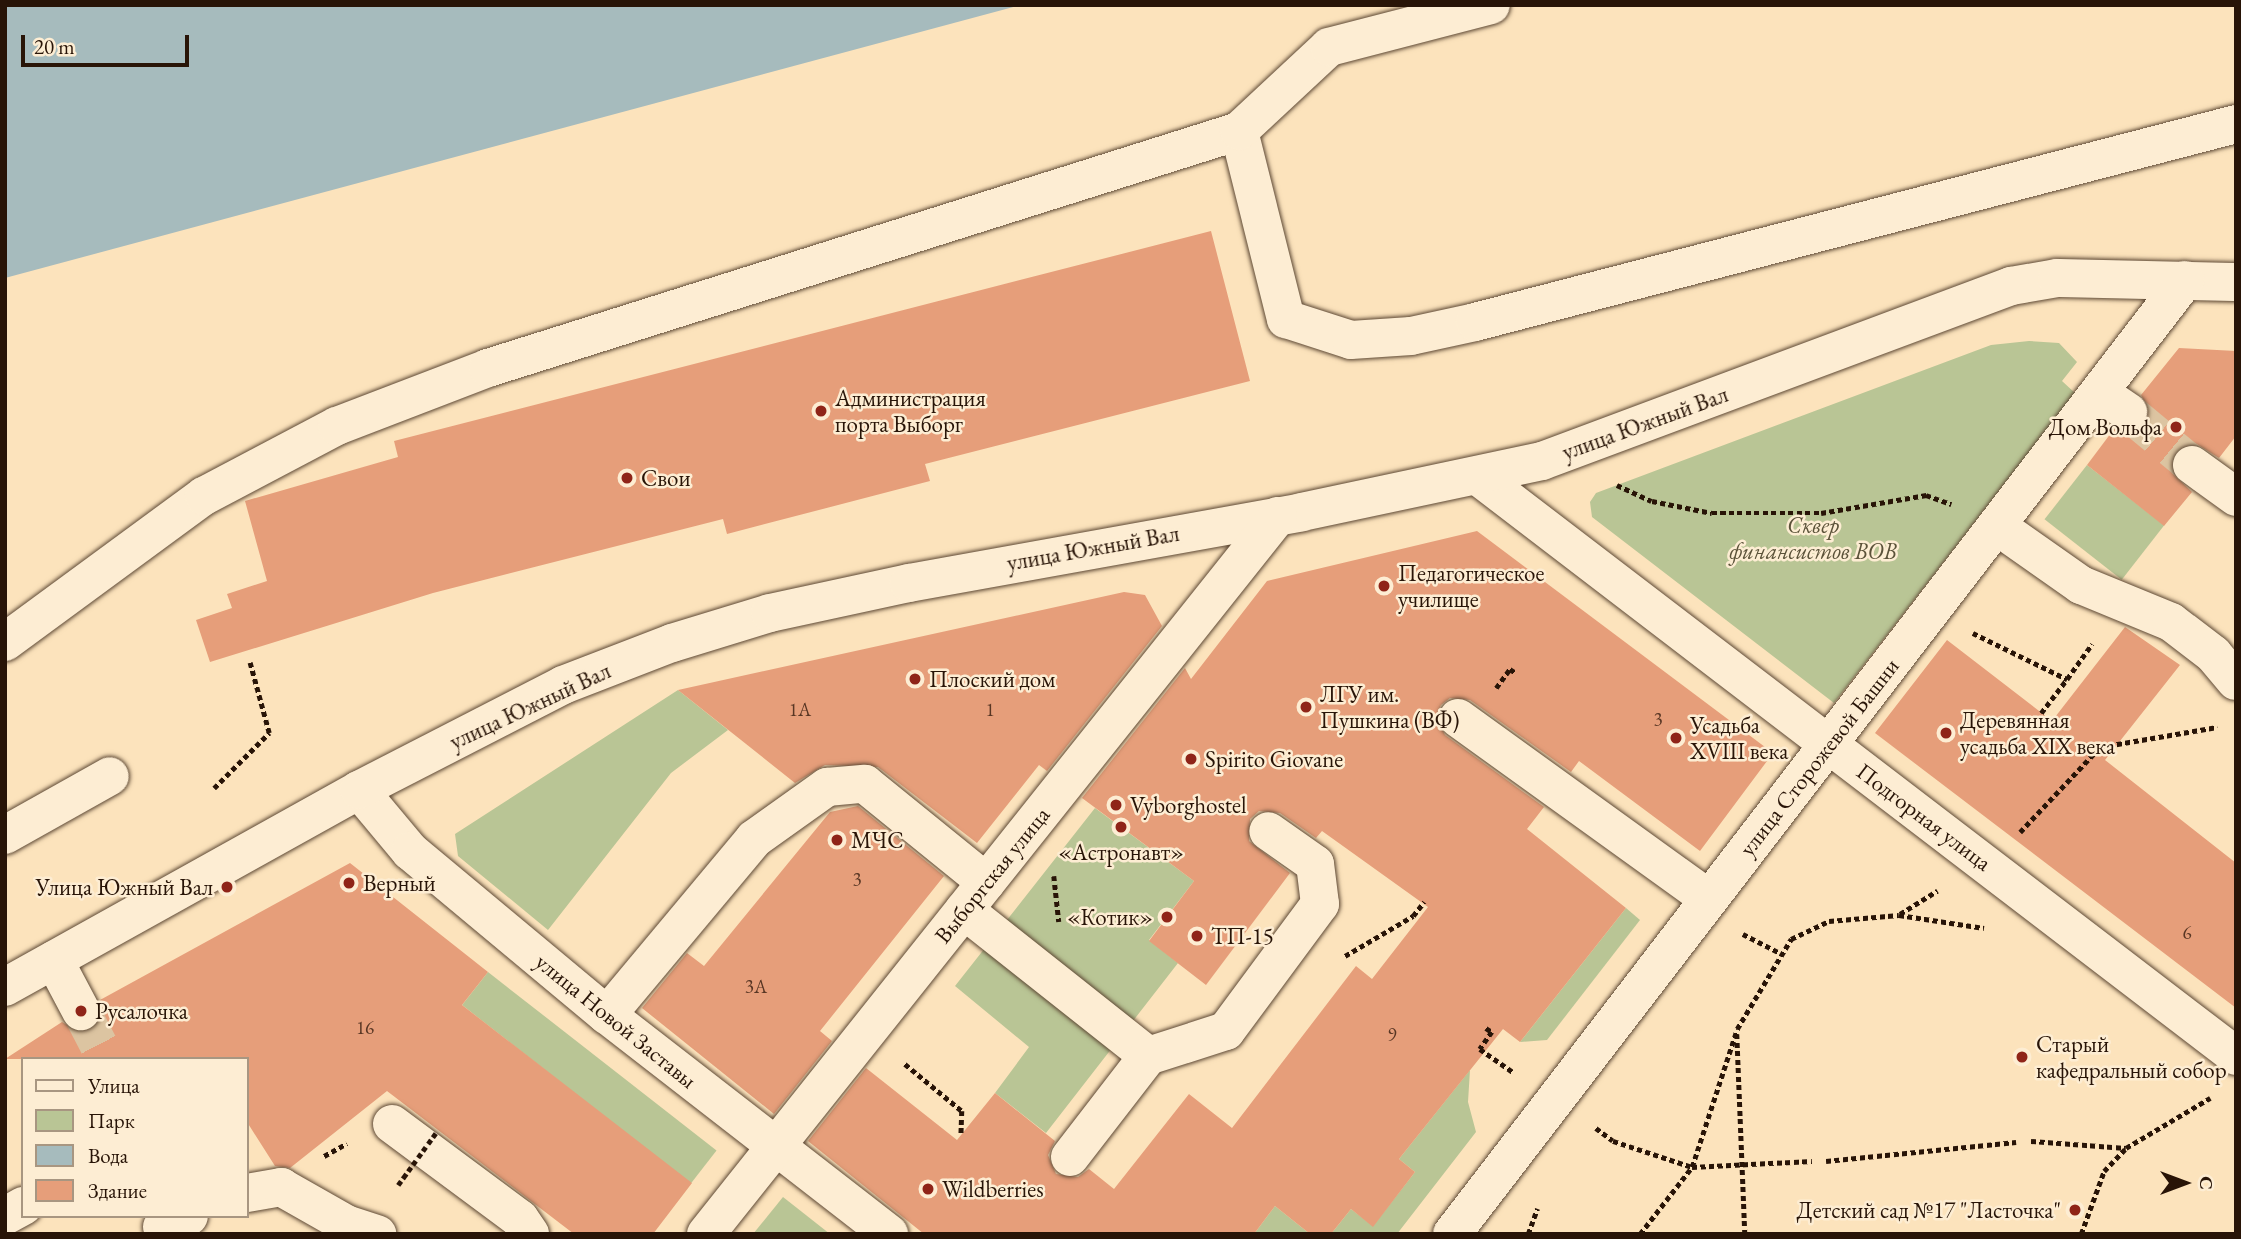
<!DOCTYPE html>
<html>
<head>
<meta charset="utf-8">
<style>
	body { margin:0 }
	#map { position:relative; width:2241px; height:1239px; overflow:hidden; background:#fce3bc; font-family:"EB Garamond",serif }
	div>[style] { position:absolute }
	.green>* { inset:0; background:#b9c595; transform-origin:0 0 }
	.water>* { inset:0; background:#a6bbbd }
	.building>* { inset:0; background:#e69e7a }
	.minor-tunnel>* { height:38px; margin-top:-19px; transform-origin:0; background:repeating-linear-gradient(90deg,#dcc4a1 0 38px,transparent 0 57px) }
	.path>* { height:4.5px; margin-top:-2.25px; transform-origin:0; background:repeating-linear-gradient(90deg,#281407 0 5px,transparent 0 8.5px) }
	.roads { filter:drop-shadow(0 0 2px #5d4834) drop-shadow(0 0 2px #5d4834) }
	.minor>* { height:38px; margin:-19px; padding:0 19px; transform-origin:19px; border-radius:19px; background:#fdedd3 }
	.path-bridge>* { height:4.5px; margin-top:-2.25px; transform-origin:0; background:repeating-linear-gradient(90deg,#281407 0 5px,transparent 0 8.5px) }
	.dots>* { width:19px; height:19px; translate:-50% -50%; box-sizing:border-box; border:4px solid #fdedd3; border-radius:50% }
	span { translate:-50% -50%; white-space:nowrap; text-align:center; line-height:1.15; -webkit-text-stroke:5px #fdedd3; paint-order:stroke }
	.number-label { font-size:19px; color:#583624 }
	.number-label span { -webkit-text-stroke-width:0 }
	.poi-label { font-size:23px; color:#281407 }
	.left { translate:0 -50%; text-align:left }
	.right { translate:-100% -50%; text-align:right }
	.street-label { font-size:23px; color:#281407 }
	.park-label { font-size:23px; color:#5b5239; font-style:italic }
	.frame { position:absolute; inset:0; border:7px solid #281407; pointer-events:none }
	.legend { position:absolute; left:21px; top:1057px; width:228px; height:161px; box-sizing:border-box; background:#fdedd3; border:2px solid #a89681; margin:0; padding:9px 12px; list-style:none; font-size:21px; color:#281407 }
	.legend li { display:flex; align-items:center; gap:14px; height:35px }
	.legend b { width:35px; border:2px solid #a89681 }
	.north { position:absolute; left:2150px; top:1148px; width:70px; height:70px; -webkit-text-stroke:5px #fdedd3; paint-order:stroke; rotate:90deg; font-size:19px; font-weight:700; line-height:28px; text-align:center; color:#281407 }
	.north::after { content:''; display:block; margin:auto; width:24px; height:32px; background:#281407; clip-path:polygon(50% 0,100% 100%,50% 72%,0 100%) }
	.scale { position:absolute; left:21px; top:35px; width:168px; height:32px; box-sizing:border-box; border:4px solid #281407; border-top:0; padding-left:9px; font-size:21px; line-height:24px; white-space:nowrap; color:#281407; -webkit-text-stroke:5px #fdedd3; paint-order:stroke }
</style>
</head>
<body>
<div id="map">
	<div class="green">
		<div style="clip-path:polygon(2029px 341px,2059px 343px,2077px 362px,2062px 381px,2075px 393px,1834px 703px,1592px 517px,1590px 502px,1596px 493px,1991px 345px)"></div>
		<div style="left:2087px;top:465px;width:98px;height:69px;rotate:38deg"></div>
		<div style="clip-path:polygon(678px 690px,728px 730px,671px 773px,548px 930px,458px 856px,455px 834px)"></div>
		<div style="clip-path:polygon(1095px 808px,1194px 881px,1149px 940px,1178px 963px,1046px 1133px,995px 1093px,1029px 1047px,955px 986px)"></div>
		<div style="clip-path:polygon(1626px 908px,1640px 920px,1547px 1040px,1520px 1042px)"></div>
		<div style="left:488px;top:972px;width:290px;height:42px;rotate:38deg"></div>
		<div style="clip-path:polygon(1470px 1070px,1468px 1102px,1476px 1132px,1397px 1234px,1331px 1234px,1351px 1209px,1373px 1226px,1415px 1172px,1399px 1159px)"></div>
		<div style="clip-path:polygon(783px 1197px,830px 1234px,753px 1234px)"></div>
		<div style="clip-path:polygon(1275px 1206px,1310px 1234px,1254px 1234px)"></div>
	</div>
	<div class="water">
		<div style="clip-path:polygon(5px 5px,1021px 5px,5px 278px)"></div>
	</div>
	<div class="building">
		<div style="clip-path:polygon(1211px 231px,1250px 381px,925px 464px,930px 481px,727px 534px,723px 519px,433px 593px,210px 662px,196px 620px,232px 608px,227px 594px,267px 581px,245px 501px,398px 457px,394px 441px)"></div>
		<div style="clip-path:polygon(2179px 348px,2236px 351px,2236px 436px,2219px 458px,2195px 443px,2175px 452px,2172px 473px,2192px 492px,2164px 526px,2087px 465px,2114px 429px,2127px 434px,2146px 425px,2150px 413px,2141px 395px)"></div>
		<div style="clip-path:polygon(1477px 531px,1773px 753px,1700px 851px,1579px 761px,1571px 772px,1470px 700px,1450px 698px,1441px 705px,1436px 716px,1445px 735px,1544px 807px,1527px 829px,1626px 908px,1520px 1042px,1503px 1029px,1399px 1159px,1415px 1172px,1373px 1227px,1351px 1209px,1331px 1234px,1310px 1234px,1275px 1206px,1254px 1234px,924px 1234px,808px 1141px,866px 1068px,957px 1140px,995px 1093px,1055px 1141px,1048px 1155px,1056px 1174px,1078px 1177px,1089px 1169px,1114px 1189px,1189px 1094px,1232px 1128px,1356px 966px,1372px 979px,1428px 907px,1322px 831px,1316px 838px,1280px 813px,1259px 811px,1250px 819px,1249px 841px,1290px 873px,1206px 985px,1149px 941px,1194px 881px,1082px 798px,1185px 668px,1191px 679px,1267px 581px)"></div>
		<div style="clip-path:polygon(1124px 592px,1145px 595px,1162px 626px,1047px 771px,1039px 765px,977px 843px,878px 767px,825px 765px,795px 783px,678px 690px)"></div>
		<div style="clip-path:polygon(2125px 627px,2180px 665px,2105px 760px,2236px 863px,2236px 1008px,1875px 733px,1947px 640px,2052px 721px)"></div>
		<div style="clip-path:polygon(858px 806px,944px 876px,820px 1031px,832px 1041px,774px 1114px,642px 1008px,687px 953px,704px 966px,830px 812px)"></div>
		<div style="clip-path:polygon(350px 863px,488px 972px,462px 1005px,692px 1183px,653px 1234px,574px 1234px,387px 1091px,290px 1168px,275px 1166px,247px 1122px,247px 1059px,5px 1059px,62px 1022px,80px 1033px,92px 1030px,103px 1012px,100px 1000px)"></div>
	</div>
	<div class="minor-tunnel">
		<div style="left:2128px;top:412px;width:83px;rotate:39.6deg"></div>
		<div style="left:81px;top:1011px;width:54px;rotate:62.5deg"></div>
	</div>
	<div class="path">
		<div style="left:1617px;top:485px;width:38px;rotate:25deg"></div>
		<div style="left:1652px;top:501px;width:61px;rotate:11.3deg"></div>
		<div style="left:1712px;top:513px;width:109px"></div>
		<div style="left:1821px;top:513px;width:107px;rotate:-9.7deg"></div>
		<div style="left:1926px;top:495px;width:27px;rotate:20deg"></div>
		<div style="left:1973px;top:633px;width:105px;rotate:26.1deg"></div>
		<div style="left:2067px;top:679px;width:43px;rotate:-54.5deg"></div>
		<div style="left:1496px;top:688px;width:24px;rotate:-54deg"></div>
		<div style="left:1510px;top:669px;width:7px;rotate:34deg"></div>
		<div style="left:2041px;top:713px;width:43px;rotate:-52.6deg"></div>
		<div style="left:214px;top:788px;width:78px;rotate:-45deg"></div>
		<div style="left:269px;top:733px;width:73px;rotate:-105.2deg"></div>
		<div style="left:2020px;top:832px;width:117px;rotate:-46.7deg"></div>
		<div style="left:2100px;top:747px;width:119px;rotate:-9.7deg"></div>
		<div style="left:1054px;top:876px;width:46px;rotate:83.8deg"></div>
		<div style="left:1900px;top:914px;width:44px;rotate:-31.9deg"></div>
		<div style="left:1743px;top:934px;width:44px;rotate:27.1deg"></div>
		<div style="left:1345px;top:956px;width:79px;rotate:-30.5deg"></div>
		<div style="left:1413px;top:916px;width:18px;rotate:-52deg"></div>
		<div style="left:1486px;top:1028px;width:7px;rotate:34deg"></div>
		<div style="left:1492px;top:1032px;width:21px;rotate:125deg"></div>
		<div style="left:1480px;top:1049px;width:40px;rotate:34.9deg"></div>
		<div style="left:1737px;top:1034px;width:198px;rotate:87.7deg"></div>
		<div style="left:905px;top:1064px;width:74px;rotate:39.5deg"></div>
		<div style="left:962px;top:1111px;width:23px;rotate:92deg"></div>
		<div style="left:1596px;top:1128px;width:21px;rotate:37deg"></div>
		<div style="left:1613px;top:1141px;width:83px;rotate:18.2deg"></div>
		<div style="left:1692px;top:1167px;width:120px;rotate:-2.9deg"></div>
		<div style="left:2031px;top:1141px;width:95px;rotate:4.2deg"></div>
		<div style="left:2126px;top:1148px;width:98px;rotate:-30.8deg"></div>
		<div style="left:324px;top:1156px;width:26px;rotate:-29deg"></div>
		<div style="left:1826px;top:1161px;width:191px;rotate:-5.7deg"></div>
		<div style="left:1528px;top:1234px;width:27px;rotate:-70deg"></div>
		<div style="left:1640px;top:1234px;width:85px;rotate:-52.2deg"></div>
		<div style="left:1692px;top:1167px;width:145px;rotate:-71.9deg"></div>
		<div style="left:1737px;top:1029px;width:105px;rotate:-59deg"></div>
		<div style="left:1791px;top:939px;width:42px;rotate:-25.3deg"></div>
		<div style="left:1829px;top:921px;width:70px;rotate:-4.9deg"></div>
		<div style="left:1899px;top:915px;width:86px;rotate:8.7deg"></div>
		<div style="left:1727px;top:1234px;width:42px"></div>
		<div style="left:2081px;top:1234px;width:67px;rotate:-69.9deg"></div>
		<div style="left:2104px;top:1171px;width:30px;rotate:-46deg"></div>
	</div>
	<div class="roads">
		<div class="minor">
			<div style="left:1239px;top:131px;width:194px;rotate:76deg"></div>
			<div style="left:1286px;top:319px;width:68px;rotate:17.9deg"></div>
			<div style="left:1351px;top:340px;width:60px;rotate:-3.8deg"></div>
			<div style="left:1411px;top:336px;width:66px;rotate:-12.3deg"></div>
			<div style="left:1475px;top:322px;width:786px;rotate:-14.58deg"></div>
			<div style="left:2100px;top:393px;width:34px;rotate:34deg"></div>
			<div style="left:2192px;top:465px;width:54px;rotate:36deg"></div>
			<div style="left:1479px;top:477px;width:953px;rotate:37.41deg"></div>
			<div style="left:1997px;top:526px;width:103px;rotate:35.1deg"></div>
			<div style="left:2081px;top:585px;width:97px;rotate:22.3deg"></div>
			<div style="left:2171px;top:622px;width:53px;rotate:37.3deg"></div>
			<div style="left:2213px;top:654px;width:35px;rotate:50deg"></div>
			<div style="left:5px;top:642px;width:247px;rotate:-36.3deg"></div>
			<div style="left:204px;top:496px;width:150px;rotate:-27.8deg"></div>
			<div style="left:337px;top:426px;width:162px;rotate:-21deg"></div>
			<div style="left:488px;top:368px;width:788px;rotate:-17.51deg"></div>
			<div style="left:1239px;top:131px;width:123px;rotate:-43deg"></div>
			<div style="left:1329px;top:47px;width:167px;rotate:-14.5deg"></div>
			<div style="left:1458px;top:718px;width:309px;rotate:35.8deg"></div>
			<div style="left:359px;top:790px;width:80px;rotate:50.1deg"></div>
			<div style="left:410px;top:851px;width:256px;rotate:39.8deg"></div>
			<div style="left:607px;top:1015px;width:357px;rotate:37.8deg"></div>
			<div style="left:5px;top:835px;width:120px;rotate:-29.3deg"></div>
			<div style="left:964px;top:910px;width:235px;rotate:38.4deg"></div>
			<div style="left:54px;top:960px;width:58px;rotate:62.1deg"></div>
			<div style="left:5px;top:987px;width:405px;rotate:-29.1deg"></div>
			<div style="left:359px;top:790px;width:229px;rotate:-27.2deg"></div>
			<div style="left:563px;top:685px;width:117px;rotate:-21.1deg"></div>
			<div style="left:672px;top:643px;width:102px;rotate:-17deg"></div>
			<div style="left:770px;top:613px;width:142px;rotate:-12.2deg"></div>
			<div style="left:909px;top:583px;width:399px;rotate:-10.2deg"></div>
			<div style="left:1302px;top:512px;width:245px;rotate:-12deg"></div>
			<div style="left:1542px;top:461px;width:501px;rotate:-20.46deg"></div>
			<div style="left:2011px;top:286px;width:47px;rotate:-9.9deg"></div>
			<div style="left:2057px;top:278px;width:179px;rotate:1.3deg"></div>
			<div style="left:607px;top:1015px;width:229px;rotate:-50.1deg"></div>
			<div style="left:754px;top:839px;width:90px;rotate:-35.5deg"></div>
			<div style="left:827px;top:787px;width:38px;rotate:-5deg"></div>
			<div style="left:865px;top:784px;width:156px;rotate:39deg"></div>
			<div style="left:392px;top:1124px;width:159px;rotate:36.6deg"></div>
			<div style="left:520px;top:1219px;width:18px;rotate:56deg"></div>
			<div style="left:1070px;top:1157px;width:128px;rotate:-52.3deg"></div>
			<div style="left:1148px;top:1056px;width:82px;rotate:-17.8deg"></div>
			<div style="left:1226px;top:1031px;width:158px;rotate:-53.5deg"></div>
			<div style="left:1320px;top:904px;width:40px;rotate:-97.1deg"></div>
			<div style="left:1315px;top:864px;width:57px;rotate:-144.9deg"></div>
			<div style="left:247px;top:1193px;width:35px;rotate:-10deg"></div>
			<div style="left:281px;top:1187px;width:75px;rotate:29.6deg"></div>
			<div style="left:346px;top:1224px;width:33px;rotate:18deg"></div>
			<div style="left:5px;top:1216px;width:21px;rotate:-29deg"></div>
			<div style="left:162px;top:1227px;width:29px;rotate:-22deg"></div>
			<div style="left:706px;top:1234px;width:918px;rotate:-51.46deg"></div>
			<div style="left:1452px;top:1234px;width:1203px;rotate:-52.46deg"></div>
		</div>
	</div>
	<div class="path-bridge">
		<div style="left:398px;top:1185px;width:68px;rotate:-54deg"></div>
	</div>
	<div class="dots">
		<div style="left:821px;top:411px;background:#8f2418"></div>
		<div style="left:2176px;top:427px;background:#8f2418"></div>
		<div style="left:627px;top:478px;background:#8f2418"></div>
		<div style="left:1384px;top:586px;background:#8f2418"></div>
		<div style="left:915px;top:679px;background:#8f2418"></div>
		<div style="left:1306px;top:707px;background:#8f2418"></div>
		<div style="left:1946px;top:733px;background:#8f2418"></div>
		<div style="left:1676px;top:738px;background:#8f2418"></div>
		<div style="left:1191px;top:759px;background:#8f2418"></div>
		<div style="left:1116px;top:805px;background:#8f2418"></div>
		<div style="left:1121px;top:827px;background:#8f2418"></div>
		<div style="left:837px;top:840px;background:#8f2418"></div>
		<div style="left:349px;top:883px;background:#8f2418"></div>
		<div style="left:227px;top:887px;background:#8f2418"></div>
		<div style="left:1167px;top:917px;background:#8f2418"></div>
		<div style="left:1197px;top:936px;background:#8f2418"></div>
		<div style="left:81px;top:1011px;background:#8f2418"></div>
		<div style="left:2022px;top:1057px;background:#8f2418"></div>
		<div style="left:928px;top:1189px;background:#8f2418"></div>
		<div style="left:2075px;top:1210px;background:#8f2418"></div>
	</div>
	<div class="number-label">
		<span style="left:800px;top:710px">1А</span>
		<span style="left:990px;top:710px">1</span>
		<span style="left:1658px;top:720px">3</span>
		<span style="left:857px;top:880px">3</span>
		<span style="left:2187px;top:933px">6</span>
		<span style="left:756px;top:987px">3А</span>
		<span style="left:365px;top:1028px">16</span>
		<span style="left:1392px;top:1035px">9</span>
	</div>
	<div class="poi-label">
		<span class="left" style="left:835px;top:411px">Администрация<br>порта Выборг</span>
		<span class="right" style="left:2162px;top:427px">Дом Вольфа</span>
		<span class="left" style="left:641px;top:478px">Свои</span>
		<span class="left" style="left:1398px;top:586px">Педагогическое<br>училище</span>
		<span class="left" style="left:929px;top:679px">Плоский дом</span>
		<span class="left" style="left:1320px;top:707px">ЛГУ им.<br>Пушкина (ВФ)</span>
		<span class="left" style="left:1960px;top:733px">Деревянная<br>усадьба XIX века</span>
		<span class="left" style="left:1690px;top:738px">Усадьба<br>XVIII века</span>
		<span class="left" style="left:1205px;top:759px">Spirito Giovane</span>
		<span class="left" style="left:1130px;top:805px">Vyborghostel</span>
		<span class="left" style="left:851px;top:840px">МЧС</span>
		<span style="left:1121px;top:852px">«Астронавт»</span>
		<span class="left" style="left:363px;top:883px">Верный</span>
		<span class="right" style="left:213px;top:887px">Улица Южный Вал</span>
		<span class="right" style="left:1153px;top:917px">«Котик»</span>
		<span class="left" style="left:1211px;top:936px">ТП-15</span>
		<span class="left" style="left:95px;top:1011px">Русалочка</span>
		<span class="left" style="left:2036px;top:1057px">Старый<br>кафедральный собор</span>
		<span class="left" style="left:942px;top:1189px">Wildberries</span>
		<span class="right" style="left:2061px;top:1210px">Детский сад №17 "Ласточка"</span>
	</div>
	<div class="street-label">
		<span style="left:1645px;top:423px;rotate:-20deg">улица Южный Вал</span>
		<span style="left:1093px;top:548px;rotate:-10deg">улица Южный Вал</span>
		<span style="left:530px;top:706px;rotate:-25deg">улица Южный Вал</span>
		<span style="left:1819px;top:757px;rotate:-52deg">улица Сторожевой Башни</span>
		<span style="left:1924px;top:817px;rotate:37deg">Подгорная улица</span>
		<span style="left:992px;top:875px;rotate:-51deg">Выборгская улица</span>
		<span style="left:616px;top:1021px;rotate:39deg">улица Новой Заставы</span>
	</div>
	<div class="park-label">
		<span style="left:1813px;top:538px">Сквер<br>финансистов ВОВ</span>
	</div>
	<div class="frame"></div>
	<ul class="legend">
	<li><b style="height:9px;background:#fdedd3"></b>Улица</li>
	<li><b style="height:19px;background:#b9c595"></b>Парк</li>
	<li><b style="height:19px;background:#a6bbbd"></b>Вода</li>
	<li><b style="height:19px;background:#e69e7a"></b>Здание</li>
	</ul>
	<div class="north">С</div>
	<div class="scale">20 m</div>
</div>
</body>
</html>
